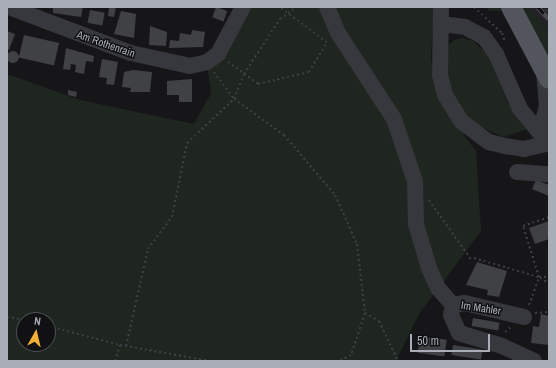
<!DOCTYPE html>
<html>
<head>
<meta charset="utf-8">
<style>
	body { margin:0 }
	#map { position:relative; width:556px; height:368px; overflow:hidden; background:#161618; font-family:"Archivo Narrow",sans-serif }
	div>[style] { position:absolute }
	.built>* { inset:0; background:#222225 }
	.green>* { inset:0; background:#1e261f }
	.building>* { inset:0; background:#404145; transform-origin:0 0 }
	.round { border-radius:50% }
	.path>* { height:2px; margin-top:-1px; transform-origin:0; background:repeating-linear-gradient(90deg,#3d3f44 0 2px,transparent 0 5px) }
	.minor>* { height:16px; margin:-8px; padding:0 8px; transform-origin:8px; border-radius:8px; background:#37383d }
	.major>* { height:20px; margin:-10px; padding:0 10px; transform-origin:10px; border-radius:10px; background:#53555c }
	.rail>* { height:4.5px; margin-top:-2.25px; transform-origin:0; background:repeating-linear-gradient(90deg,#111113 0 9px,#4a4c52 0 18px); box-sizing:border-box; border-block:1px solid #4a4c52 }
	span { translate:-50% -50%; white-space:nowrap; text-align:center; line-height:1.15; -webkit-text-stroke:3px #111113; paint-order:stroke }
	.street-label { font-size:11px; color:#a8adb8 }
	.frame { position:absolute; inset:0; border:8px solid #a8adb8; pointer-events:none }
	.north { position:absolute; left:16px; top:312px; width:40px; height:40px; box-sizing:border-box; background:#111113; border:1px solid #4d4f55; border-radius:50%; rotate:8deg; font-size:11px; font-weight:700; line-height:16px; text-align:center; color:#a8adb8 }
	.north::after { content:''; display:block; margin:auto; width:14px; height:18px; background:#f2b134; clip-path:polygon(50% 0,100% 100%,50% 72%,0 100%) }
	.scale { position:absolute; left:410px; top:334px; width:80px; height:18px; box-sizing:border-box; border:2px solid #a8adb8; border-top:0; padding-left:5px; font-size:12px; line-height:14px; white-space:nowrap; color:#a8adb8; -webkit-text-stroke:3px #111113; paint-order:stroke }
</style>
</head>
<body>
<div id="map">
	<div class="built">
		<div style="clip-path:polygon(527px 7px,549px 7px,549px 29px)"></div>
	</div>
	<div class="green">
		<div style="clip-path:polygon(evenodd,248px 7px,434px 7px,431px 58px,434px 80px,460px 130px,476px 151px,481px 231px,419px 314px,396px 361px,7px 361px,7px 74px,80px 100px,194px 124px,211px 93px,207px 65px,248px 7px,24px 320px,48px 320px,48px 344px,24px 344px,24px 320px)"></div>
		<div style="clip-path:polygon(485px 7px,527px 7px,549px 29px,549px 68px,522px 10px,490px 11px)"></div>
		<div style="clip-path:polygon(463px 38px,473px 41px,488px 55px,508px 103px,528px 129px,503px 137px,468px 121px,447px 83px,446px 47px,454px 40px)"></div>
	</div>
	<div class="building">
		<div style="clip-path:polygon(53px 7px,83px 7px,81px 17px,53px 13px)"></div>
		<div style="clip-path:polygon(109px 7px,116px 7px,114px 17px,108px 16px)"></div>
		<div style="left:216px;top:7px;width:12px;height:11px;rotate:20deg"></div>
		<div style="left:90px;top:10px;width:15px;height:13px;rotate:11deg"></div>
		<div style="clip-path:polygon(121px 11px,136px 14px,134px 38px,114px 34px)"></div>
		<div style="clip-path:polygon(150px 26px,167px 32px,166px 46px,149px 45px)"></div>
		<div style="clip-path:polygon(192px 30px,205px 32px,203px 47px,169px 48px,170px 40px,179px 41px,180px 33px,191px 35px)"></div>
		<div style="clip-path:polygon(7px 31px,15px 34px,9px 50px,7px 49px)"></div>
		<div style="left:24px;top:35px;width:36px;height:23px;rotate:13deg"></div>
		<div style="clip-path:polygon(66px 48px,94px 56px,93px 62px,86px 61px,84px 74px,75px 72px,76px 65px,71px 64px,70px 70px,63px 69px)"></div>
		<div class="round" style="left:7px;top:51px;width:12px;height:12px"></div>
		<div style="clip-path:polygon(102px 59px,118px 62px,114px 85px,106px 84px,107px 78px,99px 77px)"></div>
		<div style="clip-path:polygon(133px 70px,152px 72px,150px 92px,130px 92px,131px 88px,122px 87px,124px 72px)"></div>
		<div style="clip-path:polygon(192px 79px,192px 102px,179px 102px,179px 95px,167px 95px,167px 81px)"></div>
		<div style="clip-path:polygon(68px 90px,77px 92px,76px 97px,68px 95px)"></div>
		<div style="clip-path:polygon(536px 180px,549px 185px,549px 196px,532px 189px)"></div>
		<div style="clip-path:polygon(549px 221px,549px 239px,535px 244px,529px 228px)"></div>
		<div style="clip-path:polygon(477px 262px,507px 271px,499px 297px,487px 295px,488px 290px,466px 285px)"></div>
		<div style="clip-path:polygon(541px 314px,549px 316px,549px 345px,531px 343px,533px 326px,539px 327px)"></div>
		<div style="left:473px;top:318px;width:27px;height:8px;rotate:10deg"></div>
		<div style="left:420px;top:336px;width:27px;height:17px;rotate:8deg"></div>
		<div style="left:453px;top:345px;width:30px;height:10px;rotate:9deg"></div>
	</div>
	<div class="path">
		<div style="left:474px;top:7px;width:38px;rotate:43deg"></div>
		<div style="left:502px;top:33px;width:10px;rotate:73deg"></div>
		<div style="left:228px;top:62px;width:37px;rotate:36deg"></div>
		<div style="left:258px;top:84px;width:52px;rotate:-13.2deg"></div>
		<div style="left:309px;top:72px;width:35px;rotate:-59deg"></div>
		<div style="left:327px;top:42px;width:59px;rotate:-143.3deg"></div>
		<div style="left:214px;top:72px;width:34px;rotate:53deg"></div>
		<div style="left:234px;top:99px;width:62px;rotate:35.8deg"></div>
		<div style="left:284px;top:135px;width:79px;rotate:49.6deg"></div>
		<div style="left:335px;top:195px;width:54px;rotate:65.8deg"></div>
		<div style="left:357px;top:244px;width:69px;rotate:83.4deg"></div>
		<div style="left:365px;top:313px;width:44px;rotate:108.4deg"></div>
		<div style="left:351px;top:355px;width:13px;rotate:153deg"></div>
		<div style="left:429px;top:200px;width:75px;rotate:54.8deg"></div>
		<div style="left:474px;top:258px;width:68px;rotate:16.3deg"></div>
		<div style="left:539px;top:277px;width:10px"></div>
		<div style="left:540px;top:278px;width:10px;rotate:29deg"></div>
		<div style="left:529px;top:305px;width:30px;rotate:-70deg"></div>
		<div style="left:539px;top:277px;width:53px;rotate:-107.4deg"></div>
		<div style="left:523px;top:226px;width:28px;rotate:-19deg"></div>
		<div style="left:365px;top:313px;width:16px;rotate:30deg"></div>
		<div style="left:379px;top:321px;width:44px;rotate:64.6deg"></div>
		<div style="left:535px;top:313px;width:14px;rotate:-4deg"></div>
		<div style="left:7px;top:317px;width:18px;rotate:9deg"></div>
		<div style="left:48px;top:326px;width:74px;rotate:14.8deg"></div>
		<div style="left:120px;top:345px;width:92px;rotate:10deg"></div>
		<div style="left:505px;top:332px;width:8px;rotate:-40deg"></div>
		<div style="left:126px;top:346px;width:99px;rotate:-77.2deg"></div>
		<div style="left:148px;top:249px;width:40px;rotate:-53deg"></div>
		<div style="left:172px;top:217px;width:76px;rotate:-78.5deg"></div>
		<div style="left:187px;top:143px;width:64px;rotate:-43.1deg"></div>
		<div style="left:234px;top:99px;width:27px;rotate:-68deg"></div>
		<div style="left:244px;top:74px;width:66px;rotate:-56.8deg"></div>
		<div style="left:280px;top:19px;width:20px;rotate:-37deg"></div>
		<div style="left:115px;top:361px;width:17px;rotate:-73deg"></div>
	</div>
	<div class="minor">
		<div style="left:9px;top:7px;width:130px;rotate:20.7deg"></div>
		<div style="left:131px;top:53px;width:60px;rotate:12.4deg"></div>
		<div style="left:190px;top:66px;width:17px;rotate:-13deg"></div>
		<div style="left:207px;top:62px;width:14px;rotate:-36deg"></div>
		<div style="left:218px;top:54px;width:53px;rotate:-62deg"></div>
		<div style="left:327px;top:7px;width:28px;rotate:67deg"></div>
		<div style="left:338px;top:33px;width:103px;rotate:56.9deg"></div>
		<div style="left:394px;top:119px;width:65px;rotate:71.3deg"></div>
		<div style="left:415px;top:181px;width:43px;rotate:88.7deg"></div>
		<div style="left:416px;top:224px;width:46px;rotate:73.5deg"></div>
		<div style="left:429px;top:268px;width:22px;rotate:66deg"></div>
		<div style="left:438px;top:288px;width:23px;rotate:49deg"></div>
		<div style="left:441px;top:7px;width:68px;rotate:90.8deg"></div>
		<div style="left:440px;top:75px;width:21px;rotate:76deg"></div>
		<div style="left:445px;top:95px;width:32px;rotate:58deg"></div>
		<div style="left:462px;top:122px;width:34px;rotate:37deg"></div>
		<div style="left:489px;top:142px;width:16px;rotate:14deg"></div>
		<div style="left:505px;top:146px;width:19px;rotate:9deg"></div>
		<div style="left:524px;top:149px;width:26px;rotate:-13deg"></div>
		<div style="left:441px;top:24px;width:24px;rotate:7deg"></div>
		<div style="left:465px;top:27px;width:21px;rotate:28deg"></div>
		<div style="left:484px;top:37px;width:21px;rotate:55deg"></div>
		<div style="left:496px;top:54px;width:60px;rotate:66.4deg"></div>
		<div style="left:520px;top:109px;width:45px;rotate:50.4deg"></div>
		<div style="left:540px;top:131px;width:26px;rotate:-74deg"></div>
		<div style="left:547px;top:106px;width:34px;rotate:-95deg"></div>
		<div style="left:517px;top:172px;width:32px;rotate:4deg"></div>
		<div style="left:524px;top:317px;width:61px;rotate:-166.7deg"></div>
		<div style="left:465px;top:303px;width:12px;rotate:171deg"></div>
		<div style="left:453px;top:305px;width:10px;rotate:101deg"></div>
		<div style="left:451px;top:315px;width:20px;rotate:66deg"></div>
		<div style="left:459px;top:333px;width:45px;rotate:16.8deg"></div>
		<div style="left:502px;top:346px;width:35px;rotate:25deg"></div>
	</div>
	<div class="major">
		<div style="left:511px;top:7px;width:81px;rotate:62.2deg"></div>
	</div>
	<div class="rail">
		<div style="left:538px;top:7px;width:16px;rotate:47deg"></div>
		<div style="left:547px;top:7px;width:3px;rotate:45deg"></div>
	</div>
	<div class="street-label">
		<span style="left:106px;top:44px;rotate:19deg">Am Rothenrain</span>
		<span style="left:481px;top:308px;rotate:9deg">Im Mahler</span>
	</div>
	<div class="frame"></div>
	<div class="north">N</div>
	<div class="scale">50 m</div>
</div>
</body>
</html>
